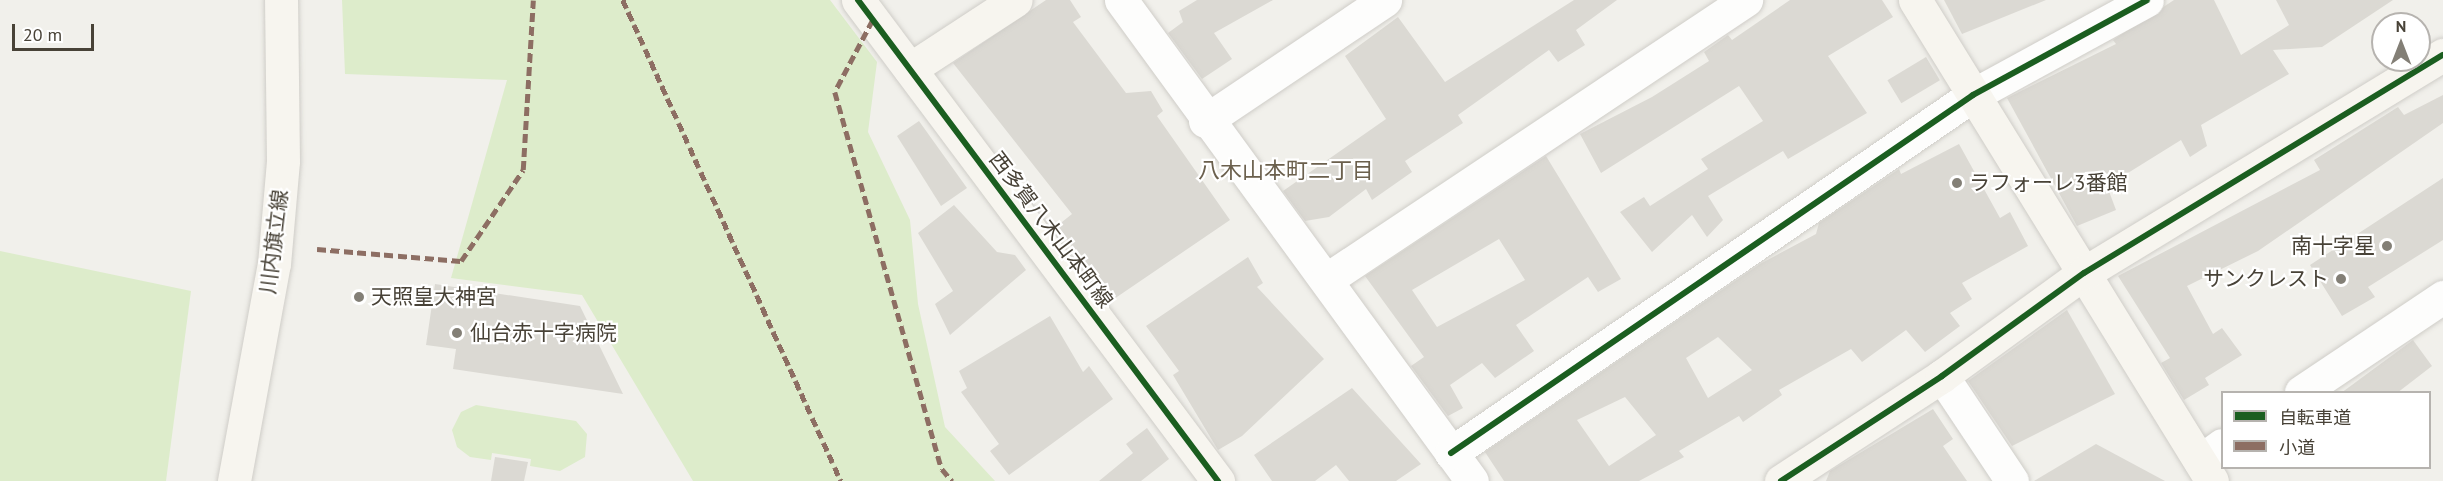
<!DOCTYPE html>
<html>
<head>
<meta charset="utf-8">
<style>
	body { margin:0 }
	#map { position:relative; width:2443px; height:481px; overflow:hidden; background:#f1f0eb; font-family:"PT Sans","Noto Sans JP",sans-serif }
	div>[style] { position:absolute }
	.green>* { inset:0; background:#ddeccb }
	.building>* { inset:0; background:#dbd9d3; transform-origin:0 0 }
	.roads { filter:drop-shadow(0 0 2px #cfcdc8) drop-shadow(0 0 2px #cfcdc8) }
	.street>* { height:33px; margin:-16.5px; padding:0 16.5px; transform-origin:16.5px; border-radius:16.5px; background:#fdfdfc }
	.secondary>* { height:33px; margin:-16.5px; padding:0 16.5px; transform-origin:16.5px; border-radius:16.5px; background:#f7f5ef }
	.quiet>* { height:4.5px; margin-top:-2.25px; transform-origin:0; background:repeating-linear-gradient(90deg,#8d6e63 0 9px,transparent 0 13.5px) }
	.cycleway>* { height:6px; margin:-3px; padding:0 3px; transform-origin:3px; border-radius:3px; background:#1b5e20 }
	.dots>* { width:16px; height:16px; translate:-50% -50%; box-sizing:border-box; border:3px solid #fff; border-radius:50% }
	span { translate:-50% -50%; white-space:nowrap; text-align:center; line-height:1.15; -webkit-text-stroke:4.5px #fff; paint-order:stroke }
	.poi-label { font-size:21px; color:#484237 }
	.left { translate:0 -50%; text-align:left }
	.right { translate:-100% -50%; text-align:right }
	.street-label { font-size:21px; color:#484237 }
	.neighbourhood-label { font-size:22px; color:#6b604d }
	.legend { position:absolute; left:2221px; top:391px; width:210px; height:78px; box-sizing:border-box; background:#fff; border:2px solid #b6b3af; margin:0; padding:8px 10px; list-style:none; font-size:18px; color:#484237 }
	.legend li { display:flex; align-items:center; gap:12px; height:30px }
	.legend b { width:30px; border:2px solid #b6b3af }
	.north { position:absolute; left:2371px; top:12px; width:60px; height:60px; box-sizing:border-box; background:#fff; border:2px solid #b6b3af; border-radius:50%; rotate:0deg; font-size:16px; font-weight:700; line-height:24px; text-align:center; color:#484237 }
	.north::after { content:''; display:block; margin:auto; width:21px; height:27px; background:#837f76; clip-path:polygon(50% 0,100% 100%,50% 72%,0 100%) }
	.scale { position:absolute; left:12px; top:24px; width:82px; height:27px; box-sizing:border-box; border:3px solid #484237; border-top:0; padding-left:8px; font-size:18px; line-height:21px; white-space:nowrap; color:#484237; -webkit-text-stroke:4px #fff; paint-order:stroke }
</style>
</head>
<body>
<div id="map">
	<div class="green">
		<div style="clip-path:polygon(342px 0,830px 0,877px 62px,868px 132px,910px 220px,918px 304px,945px 427px,995px 481px,693px 481px,582px 295px,451px 278px,507px 80px,345px 74px)"></div>
		<div style="clip-path:polygon(0 251px,191px 291px,166px 481px,0 481px)"></div>
		<div style="clip-path:polygon(476px 405px,576px 421px,587px 434px,585px 457px,560px 471px,530px 466px,531px 459px,492px 453px,491px 460px,470px 457px,457px 447px,452px 430px,461px 412px)"></div>
	</div>
	<div class="building">
		<div style="clip-path:polygon(1046px 0,1070px 0,1081px 17px,1073px 22px,1126px 93px,1151px 91px,1163px 111px,1157px 116px,1230px 220px,1111px 301px,1057px 226px,1072px 214px,953px 63px)"></div>
		<div style="clip-path:polygon(1197px 0,1273px 0,1214px 33px,1232px 59px,1202px 79px,1168px 33px,1183px 22px,1179px 11px)"></div>
		<div style="clip-path:polygon(1574px 0,1617px 0,1576px 30px,1585px 45px,1558px 62px,1549px 50px,1458px 115px,1463px 123px,1405px 161px,1412px 172px,1372px 200px,1366px 189px,1329px 217px,1305px 221px,1283px 191px,1386px 119px,1345px 56px,1398px 17px,1445px 82px)"></div>
		<div style="clip-path:polygon(1790px 0,1882px 0,1893px 17px,1828px 56px,1867px 113px,1788px 159px,1783px 151px,1708px 196px,1723px 220px,1707px 237px,1692px 215px,1652px 252px,1620px 212px,1644px 197px,1650px 206px,1708px 169px,1701px 159px,1763px 121px,1739px 86px,1601px 173px,1580px 134px,1652px 97px,1709px 61px,1704px 52px,1728px 35px,1732px 40px)"></div>
		<div style="clip-path:polygon(1944px 0,2046px 0,1962px 34px)"></div>
		<div style="clip-path:polygon(2174px 0,2214px 0,2241px 55px,2289px 25px,2276px 0,2393px 0,2322px 47px,2273px 50px,2289px 74px,2201px 125px,2207px 146px,2190px 157px,2181px 140px,2107px 186px,2116px 210px,2077px 226px,2007px 98px,2116px 44px,2113px 40px)"></div>
		<div style="left:1926px;top:57px;width:27px;height:45px;rotate:59deg"></div>
		<div style="clip-path:polygon(2443px 95px,2443px 123px,2258px 251px,2187px 286px,2213px 334px,2222px 328px,2242px 355px,2205px 378px,2209px 385px,2184px 400px,2161px 363px,2170px 358px,2118px 276px,2320px 170px,2314px 160px,2398px 107px,2404px 115px)"></div>
		<div style="clip-path:polygon(919px 121px,967px 188px,941px 206px,897px 136px)"></div>
		<div style="clip-path:polygon(evenodd,1959px 144px,2000px 218px,2010px 212px,2028px 246px,1962px 283px,1972px 299px,1950px 313px,1960px 326px,1925px 352px,1906px 330px,1862px 362px,1851px 349px,1779px 390px,1782px 395px,1743px 422px,1739px 416px,1679px 451px,1684px 457px,1639px 481px,1504px 481px,1485px 452px,1760px 264px,1816px 234px,1819px 223px,1899px 169px,1901px 174px,1959px 144px,1718px 337px,1752px 370px,1708px 398px,1686px 358px,1718px 337px,1959px 144px,1625px 397px,1656px 435px,1609px 466px,1577px 420px,1625px 397px)"></div>
		<div style="clip-path:polygon(evenodd,1546px 156px,1621px 279px,1598px 292px,1588px 277px,1516px 325px,1534px 351px,1495px 378px,1482px 363px,1450px 385px,1463px 408px,1448px 416px,1411px 366px,1424px 357px,1365px 276px,1546px 156px,1499px 239px,1525px 280px,1437px 327px,1412px 290px,1499px 239px)"></div>
		<div style="clip-path:polygon(2443px 178px,2443px 240px,2368px 287px,2375px 297px,2342px 316px,2310px 265px)"></div>
		<div style="clip-path:polygon(954px 205px,997px 252px,1015px 255px,1026px 270px,950px 335px,935px 304px,953px 291px,918px 233px)"></div>
		<div style="clip-path:polygon(1248px 257px,1263px 283px,1257px 287px,1324px 359px,1242px 436px,1218px 450px,1173px 375px,1179px 371px,1146px 326px)"></div>
		<div style="clip-path:polygon(435px 284px,580px 306px,623px 394px,453px 369px,456px 349px,426px 345px)"></div>
		<div style="clip-path:polygon(2067px 310px,2115px 394px,2012px 446px,1968px 381px)"></div>
		<div style="clip-path:polygon(1050px 316px,1083px 372px,1089px 366px,1113px 399px,1009px 475px,990px 451px,999px 444px,961px 392px,967px 388px,959px 371px)"></div>
		<div style="clip-path:polygon(2413px 340px,2432px 366px,2397px 393px,2341px 393px)"></div>
		<div style="clip-path:polygon(1352px 388px,1421px 464px,1396px 481px,1349px 481px,1336px 465px,1315px 481px,1272px 481px,1254px 455px)"></div>
		<div style="clip-path:polygon(1933px 409px,1953px 439px,1943px 446px,1967px 481px,1826px 481px,1830px 471px)"></div>
		<div style="clip-path:polygon(1147px 428px,1169px 459px,1141px 481px,1099px 481px,1133px 453px,1126px 444px)"></div>
		<div style="clip-path:polygon(2096px 444px,2165px 481px,2034px 481px)"></div>
		<div style="clip-path:polygon(495px 457px,528px 462px,524px 481px,491px 481px)"></div>
	</div>
	<div class="roads">
		<div class="street">
			<div style="left:1121px;top:0;width:595px;rotate:53.88deg"></div>
			<div style="left:1205px;top:121px;width:217px;rotate:-33.9deg"></div>
			<div style="left:1326px;top:280px;width:505px;rotate:-33.69deg"></div>
			<div style="left:1942px;top:376px;width:126px;rotate:56.3deg"></div>
			<div style="left:2301px;top:392px;width:171px;rotate:-33.8deg"></div>
			<div style="left:1451px;top:453px;width:633px;rotate:-34.44deg"></div>
			<div style="left:1973px;top:95px;width:198px;rotate:-28.6deg"></div>
			<div style="left:2200px;top:461px;width:27px;rotate:-36deg"></div>
		</div>
		<div class="secondary">
			<div style="left:858px;top:0;width:601px;rotate:53.19deg"></div>
			<div style="left:1915px;top:0;width:565px;rotate:58.31deg"></div>
			<div style="left:910px;top:69px;width:126px;rotate:-33.1deg"></div>
			<div style="left:234px;top:481px;width:221px;rotate:-79.6deg"></div>
			<div style="left:274px;top:264px;width:103px;rotate:-85deg"></div>
			<div style="left:283px;top:161px;width:161px;rotate:-90.7deg"></div>
			<div style="left:1781px;top:481px;width:192px;rotate:-33.1deg"></div>
			<div style="left:1942px;top:376px;width:175px;rotate:-36deg"></div>
			<div style="left:2084px;top:273px;width:420px;rotate:-31.3deg"></div>
		</div>
	</div>
	<div class="quiet">
		<div style="left:623px;top:0;width:528px;rotate:65.62deg"></div>
		<div style="left:873px;top:20px;width:81px;rotate:117.8deg"></div>
		<div style="left:835px;top:92px;width:392px;rotate:74.2deg"></div>
		<div style="left:942px;top:469px;width:16px;rotate:50deg"></div>
		<div style="left:317px;top:249px;width:144px;rotate:4.8deg"></div>
		<div style="left:461px;top:261px;width:110px;rotate:-55.7deg"></div>
		<div style="left:523px;top:170px;width:170px;rotate:-86.6deg"></div>
	</div>
	<div class="cycleway">
		<div style="left:858px;top:0;width:601px;rotate:53.19deg"></div>
		<div style="left:1451px;top:453px;width:633px;rotate:-34.44deg"></div>
		<div style="left:1973px;top:95px;width:198px;rotate:-28.6deg"></div>
		<div style="left:1781px;top:481px;width:192px;rotate:-33.1deg"></div>
		<div style="left:1942px;top:376px;width:175px;rotate:-36deg"></div>
		<div style="left:2084px;top:273px;width:420px;rotate:-31.3deg"></div>
	</div>
	<div class="dots">
		<div style="left:1957px;top:183px;background:#837f76"></div>
		<div style="left:2387px;top:246px;background:#837f76"></div>
		<div style="left:2341px;top:279px;background:#837f76"></div>
		<div style="left:359px;top:297px;background:#837f76"></div>
		<div style="left:457px;top:333px;background:#837f76"></div>
	</div>
	<div class="poi-label">
		<span class="left" style="left:1969px;top:183px">ラフォーレ3番館</span>
		<span class="right" style="left:2375px;top:246px">南十字星</span>
		<span class="right" style="left:2329px;top:279px">サンクレスト</span>
		<span class="left" style="left:371px;top:297px">天照皇大神宮</span>
		<span class="left" style="left:470px;top:333px">仙台赤十字病院</span>
	</div>
	<div class="street-label">
		<span style="left:1051px;top:230px;rotate:53deg">西多賀八木山本町線</span>
		<span style="left:274px;top:242px;rotate:-83deg">川内旗立線</span>
	</div>
	<div class="neighbourhood-label">
		<span style="left:1286px;top:171px">八木山本町二丁目</span>
	</div>
	<ul class="legend">
	<li><b style="height:8px;background:#1b5e20"></b>自転車道</li>
	<li><b style="height:8px;background:#8d6e63"></b>小道</li>
	</ul>
	<div class="north">N</div>
	<div class="scale">20 m</div>
</div>
</body>
</html>
